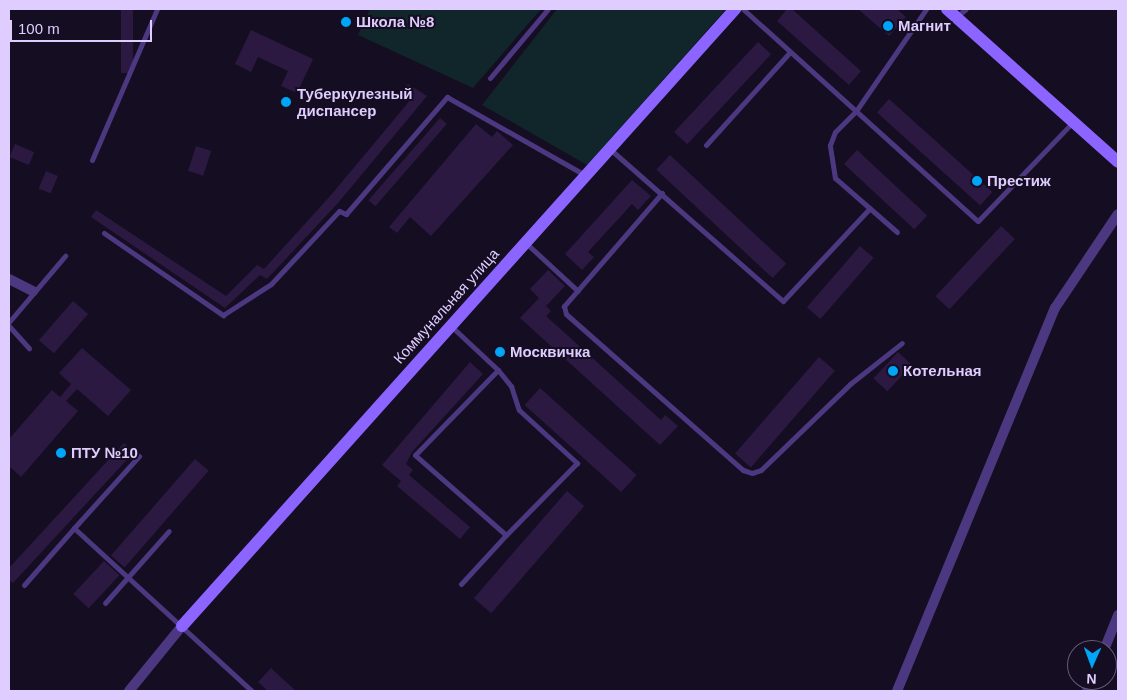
<!DOCTYPE html>
<html>
<head>
<meta charset="utf-8">
<style>
	body { margin:0 }
	#map { position:relative; width:1127px; height:700px; overflow:hidden; background:#150d21; font-family:Helvetica,sans-serif }
	div>[style] { position:absolute }
	.green>* { inset:0; background:#10262b }
	.building>* { inset:0; background:#2b1942; transform-origin:0 0 }
	.lane>* { height:5px; margin:-2.5px; padding:0 2.5px; transform-origin:2.5px; border-radius:2.5px; background:#4c3880 }
	.street>* { height:10px; margin:-5px; padding:0 5px; transform-origin:5px; border-radius:5px; background:#4c3880 }
	.secondary>* { height:12px; margin:-6px; padding:0 6px; transform-origin:6px; border-radius:6px; background:#8c64ff }
	.dots>* { width:14px; height:14px; translate:-50% -50%; box-sizing:border-box; border:2px solid #150d21; border-radius:50% }
	span { translate:-50% -50%; white-space:nowrap; text-align:center; line-height:1.15; -webkit-text-stroke:4px #150d21; paint-order:stroke }
	.poi-label { font-size:15px; color:#dfcdff; font-weight:700 }
	.left { translate:0 -50%; text-align:left }
	.street-label { font-size:15px; color:#dfcdff }
	.frame { position:absolute; inset:0; border:10px solid #dfcdff; pointer-events:none }
	.north { position:absolute; left:1067px; top:640px; width:50px; height:50px; box-sizing:border-box; background:#150d21; border:1px solid #665a7a; border-radius:50%; rotate:182deg; font-size:14px; font-weight:700; line-height:20px; text-align:center; color:#dfcdff }
	.north::after { content:''; display:block; margin:auto; width:18px; height:22px; background:#00a5f8; clip-path:polygon(50% 0,100% 100%,50% 72%,0 100%) }
	.scale { position:absolute; left:10px; top:20px; width:142px; height:22px; box-sizing:border-box; border:2px solid #dfcdff; border-top:0; padding-left:6px; font-size:15px; line-height:18px; white-space:nowrap; color:#dfcdff; -webkit-text-stroke:4px #150d21; paint-order:stroke }
</style>
</head>
<body>
<div id="map">
	<div class="green">
		<div style="clip-path:polygon(370px 9px,541px 9px,473px 88px,358px 35px)"></div>
		<div style="clip-path:polygon(557px 9px,726px 9px,587px 165px,482px 105px)"></div>
	</div>
	<div class="building">
		<div style="left:121px;top:9px;width:12px;height:64px"></div>
		<div style="clip-path:polygon(787px 9px,792px 9px,861px 71px,849px 85px,777px 21px)"></div>
		<div style="clip-path:polygon(858px 9px,897px 9px,906px 17px,889px 36px)"></div>
		<div style="clip-path:polygon(251px 30px,313px 59px,297px 93px,281px 86px,288px 71px,258px 57px,251px 72px,235px 64px)"></div>
		<div style="left:758px;top:42px;width:18px;height:123px;rotate:43deg"></div>
		<div style="clip-path:polygon(408px 84px,427px 96px,338px 203px,267px 279px,260px 275px,225px 308px,91px 217px,96px 210px,226px 296px,257px 265px,264px 269px,331px 195px,412px 98px,402px 91px)"></div>
		<div style="left:889px;top:99px;width:139px;height:18px;rotate:42deg"></div>
		<div style="left:440px;top:118px;width:9px;height:109px;rotate:41deg"></div>
		<div style="clip-path:polygon(476px 124px,492px 137px,497px 131px,513px 145px,431px 236px,410px 217px,397px 233px,389px 227px)"></div>
		<div style="left:15px;top:144px;width:21px;height:14px;rotate:23deg"></div>
		<div style="left:196px;top:146px;width:16px;height:26px;rotate:18deg"></div>
		<div style="left:857px;top:150px;width:96px;height:19px;rotate:43deg"></div>
		<div style="left:670px;top:155px;width:159px;height:20px;rotate:43deg"></div>
		<div style="left:46px;top:171px;width:13px;height:19px;rotate:23deg"></div>
		<div style="clip-path:polygon(632px 180px,651px 196px,638px 210px,632px 204px,588px 252px,594px 257px,582px 270px,565px 254px)"></div>
		<div style="left:1001px;top:226px;width:19px;height:96px;rotate:43deg"></div>
		<div style="left:860px;top:246px;width:18px;height:81px;rotate:41deg"></div>
		<div style="clip-path:polygon(548px 270px,565px 286px,546px 306px,551px 311px,546px 316px,661px 420px,665px 415px,678px 426px,660px 445px,520px 318px,539px 298px,530px 289px)"></div>
		<div style="left:73px;top:301px;width:20px;height:52px;rotate:41deg"></div>
		<div style="clip-path:polygon(82px 348px,131px 390px,108px 416px,77px 389px,66px 401px,78px 411px,21px 477px,9px 466px,9px 439px,52px 390px,60px 397px,71px 384px,59px 373px)"></div>
		<div style="left:898px;top:352px;width:19px;height:36px;rotate:43deg"></div>
		<div style="left:819px;top:357px;width:21px;height:128px;rotate:41deg"></div>
		<div style="clip-path:polygon(470px 362px,483px 374px,412px 452px,406px 464px,413px 470px,409px 475px,470px 527px,460px 539px,397px 486px,401px 481px,382px 465px)"></div>
		<div style="left:540px;top:388px;width:130px;height:23px;rotate:42deg"></div>
		<div style="clip-path:polygon(124px 443px,134px 452px,13px 583px,9px 580px,9px 568px)"></div>
		<div style="left:195px;top:459px;width:18px;height:128px;rotate:41deg"></div>
		<div style="left:567px;top:491px;width:23px;height:142px;rotate:41deg"></div>
		<div style="left:104px;top:561px;width:21px;height:45px;rotate:43deg"></div>
		<div style="clip-path:polygon(271px 668px,296px 691px,268px 691px,258px 682px)"></div>
	</div>
	<div class="lane">
		<div style="left:743px;top:9px;width:316px;rotate:42.1deg"></div>
		<div style="left:978px;top:221px;width:137px;rotate:-46.2deg"></div>
		<div style="left:957px;top:16px;width:11px;rotate:-38deg"></div>
		<div style="left:490px;top:78px;width:90px;rotate:-50deg"></div>
		<div style="left:706px;top:145px;width:125px;rotate:-47.9deg"></div>
		<div style="left:611px;top:150px;width:229px;rotate:41.3deg"></div>
		<div style="left:783px;top:301px;width:127px;rotate:-46.9deg"></div>
		<div style="left:92px;top:160px;width:164px;rotate:-66.7deg"></div>
		<div style="left:662px;top:193px;width:150px;rotate:130.9deg"></div>
		<div style="left:564px;top:306px;width:8px;rotate:76deg"></div>
		<div style="left:566px;top:314px;width:236px;rotate:41.4deg"></div>
		<div style="left:743px;top:470px;width:9px;rotate:18deg"></div>
		<div style="left:752px;top:473px;width:9px;rotate:-18deg"></div>
		<div style="left:761px;top:470px;width:124px;rotate:-44deg"></div>
		<div style="left:850px;top:384px;width:66px;rotate:-38.3deg"></div>
		<div style="left:897px;top:232px;width:82px;rotate:-138.9deg"></div>
		<div style="left:835px;top:178px;width:33px;rotate:-99deg"></div>
		<div style="left:830px;top:145px;width:14px;rotate:-69deg"></div>
		<div style="left:835px;top:132px;width:30px;rotate:-45deg"></div>
		<div style="left:856px;top:111px;width:124px;rotate:-55.5deg"></div>
		<div style="left:104px;top:233px;width:145px;rotate:34.6deg"></div>
		<div style="left:223px;top:315px;width:57px;rotate:-32.9deg"></div>
		<div style="left:271px;top:284px;width:100px;rotate:-47deg"></div>
		<div style="left:339px;top:211px;width:8px;rotate:23deg"></div>
		<div style="left:346px;top:214px;width:155px;rotate:-49.2deg"></div>
		<div style="left:447px;top:97px;width:159px;rotate:29.5deg"></div>
		<div style="left:527px;top:244px;width:69px;rotate:42.7deg"></div>
		<div style="left:9px;top:322px;width:87px;rotate:-49.7deg"></div>
		<div style="left:9px;top:326px;width:30px;rotate:48deg"></div>
		<div style="left:452px;top:327px;width:63px;rotate:43.1deg"></div>
		<div style="left:498px;top:370px;width:21px;rotate:51deg"></div>
		<div style="left:511px;top:386px;width:25px;rotate:72deg"></div>
		<div style="left:519px;top:410px;width:79px;rotate:42.4deg"></div>
		<div style="left:577px;top:463px;width:101px;rotate:134.6deg"></div>
		<div style="left:506px;top:535px;width:121px;rotate:-138.7deg"></div>
		<div style="left:415px;top:455px;width:119px;rotate:-45.7deg"></div>
		<div style="left:74px;top:528px;width:97px;rotate:-47.9deg"></div>
		<div style="left:461px;top:584px;width:67px;rotate:-47.4deg"></div>
		<div style="left:24px;top:585px;width:76px;rotate:-48.7deg"></div>
		<div style="left:74px;top:528px;width:241px;rotate:42.5deg"></div>
		<div style="left:105px;top:603px;width:96px;rotate:-48.4deg"></div>
	</div>
	<div class="street">
		<div style="left:9px;top:279px;width:27px;rotate:27deg"></div>
		<div style="left:1104px;top:650px;width:38px;rotate:-68deg"></div>
		<div style="left:129px;top:691px;width:84px;rotate:-50.8deg"></div>
		<div style="left:897px;top:691px;width:414px;rotate:-67.6deg"></div>
		<div style="left:1055px;top:308px;width:113px;rotate:-56.2deg"></div>
		<div style="left:1087px;top:691px;width:12px;rotate:-66deg"></div>
	</div>
	<div class="secondary">
		<div style="left:947px;top:9px;width:229px;rotate:41.8deg"></div>
		<div style="left:182px;top:626px;width:829px;rotate:-48.13deg"></div>
	</div>
	<div class="dots">
		<div style="left:346px;top:22px;background:#00a5f8"></div>
		<div style="left:888px;top:26px;background:#00a5f8"></div>
		<div style="left:286px;top:102px;background:#00a5f8"></div>
		<div style="left:977px;top:181px;background:#00a5f8"></div>
		<div style="left:500px;top:352px;background:#00a5f8"></div>
		<div style="left:893px;top:371px;background:#00a5f8"></div>
		<div style="left:61px;top:453px;background:#00a5f8"></div>
	</div>
	<div class="poi-label">
		<span class="left" style="left:356px;top:22px">Школа №8</span>
		<span class="left" style="left:898px;top:26px">Магнит</span>
		<span class="left" style="left:297px;top:102px">Туберкулезный<br>диспансер</span>
		<span class="left" style="left:987px;top:181px">Престиж</span>
		<span class="left" style="left:510px;top:352px">Москвичка</span>
		<span class="left" style="left:903px;top:371px">Котельная</span>
		<span class="left" style="left:71px;top:453px">ПТУ №10</span>
	</div>
	<div class="street-label">
		<span style="left:446px;top:306px;rotate:-48deg">Коммунальная улица</span>
	</div>
	<div class="frame"></div>
	<div class="north">N</div>
	<div class="scale">100 m</div>
</div>
</body>
</html>
